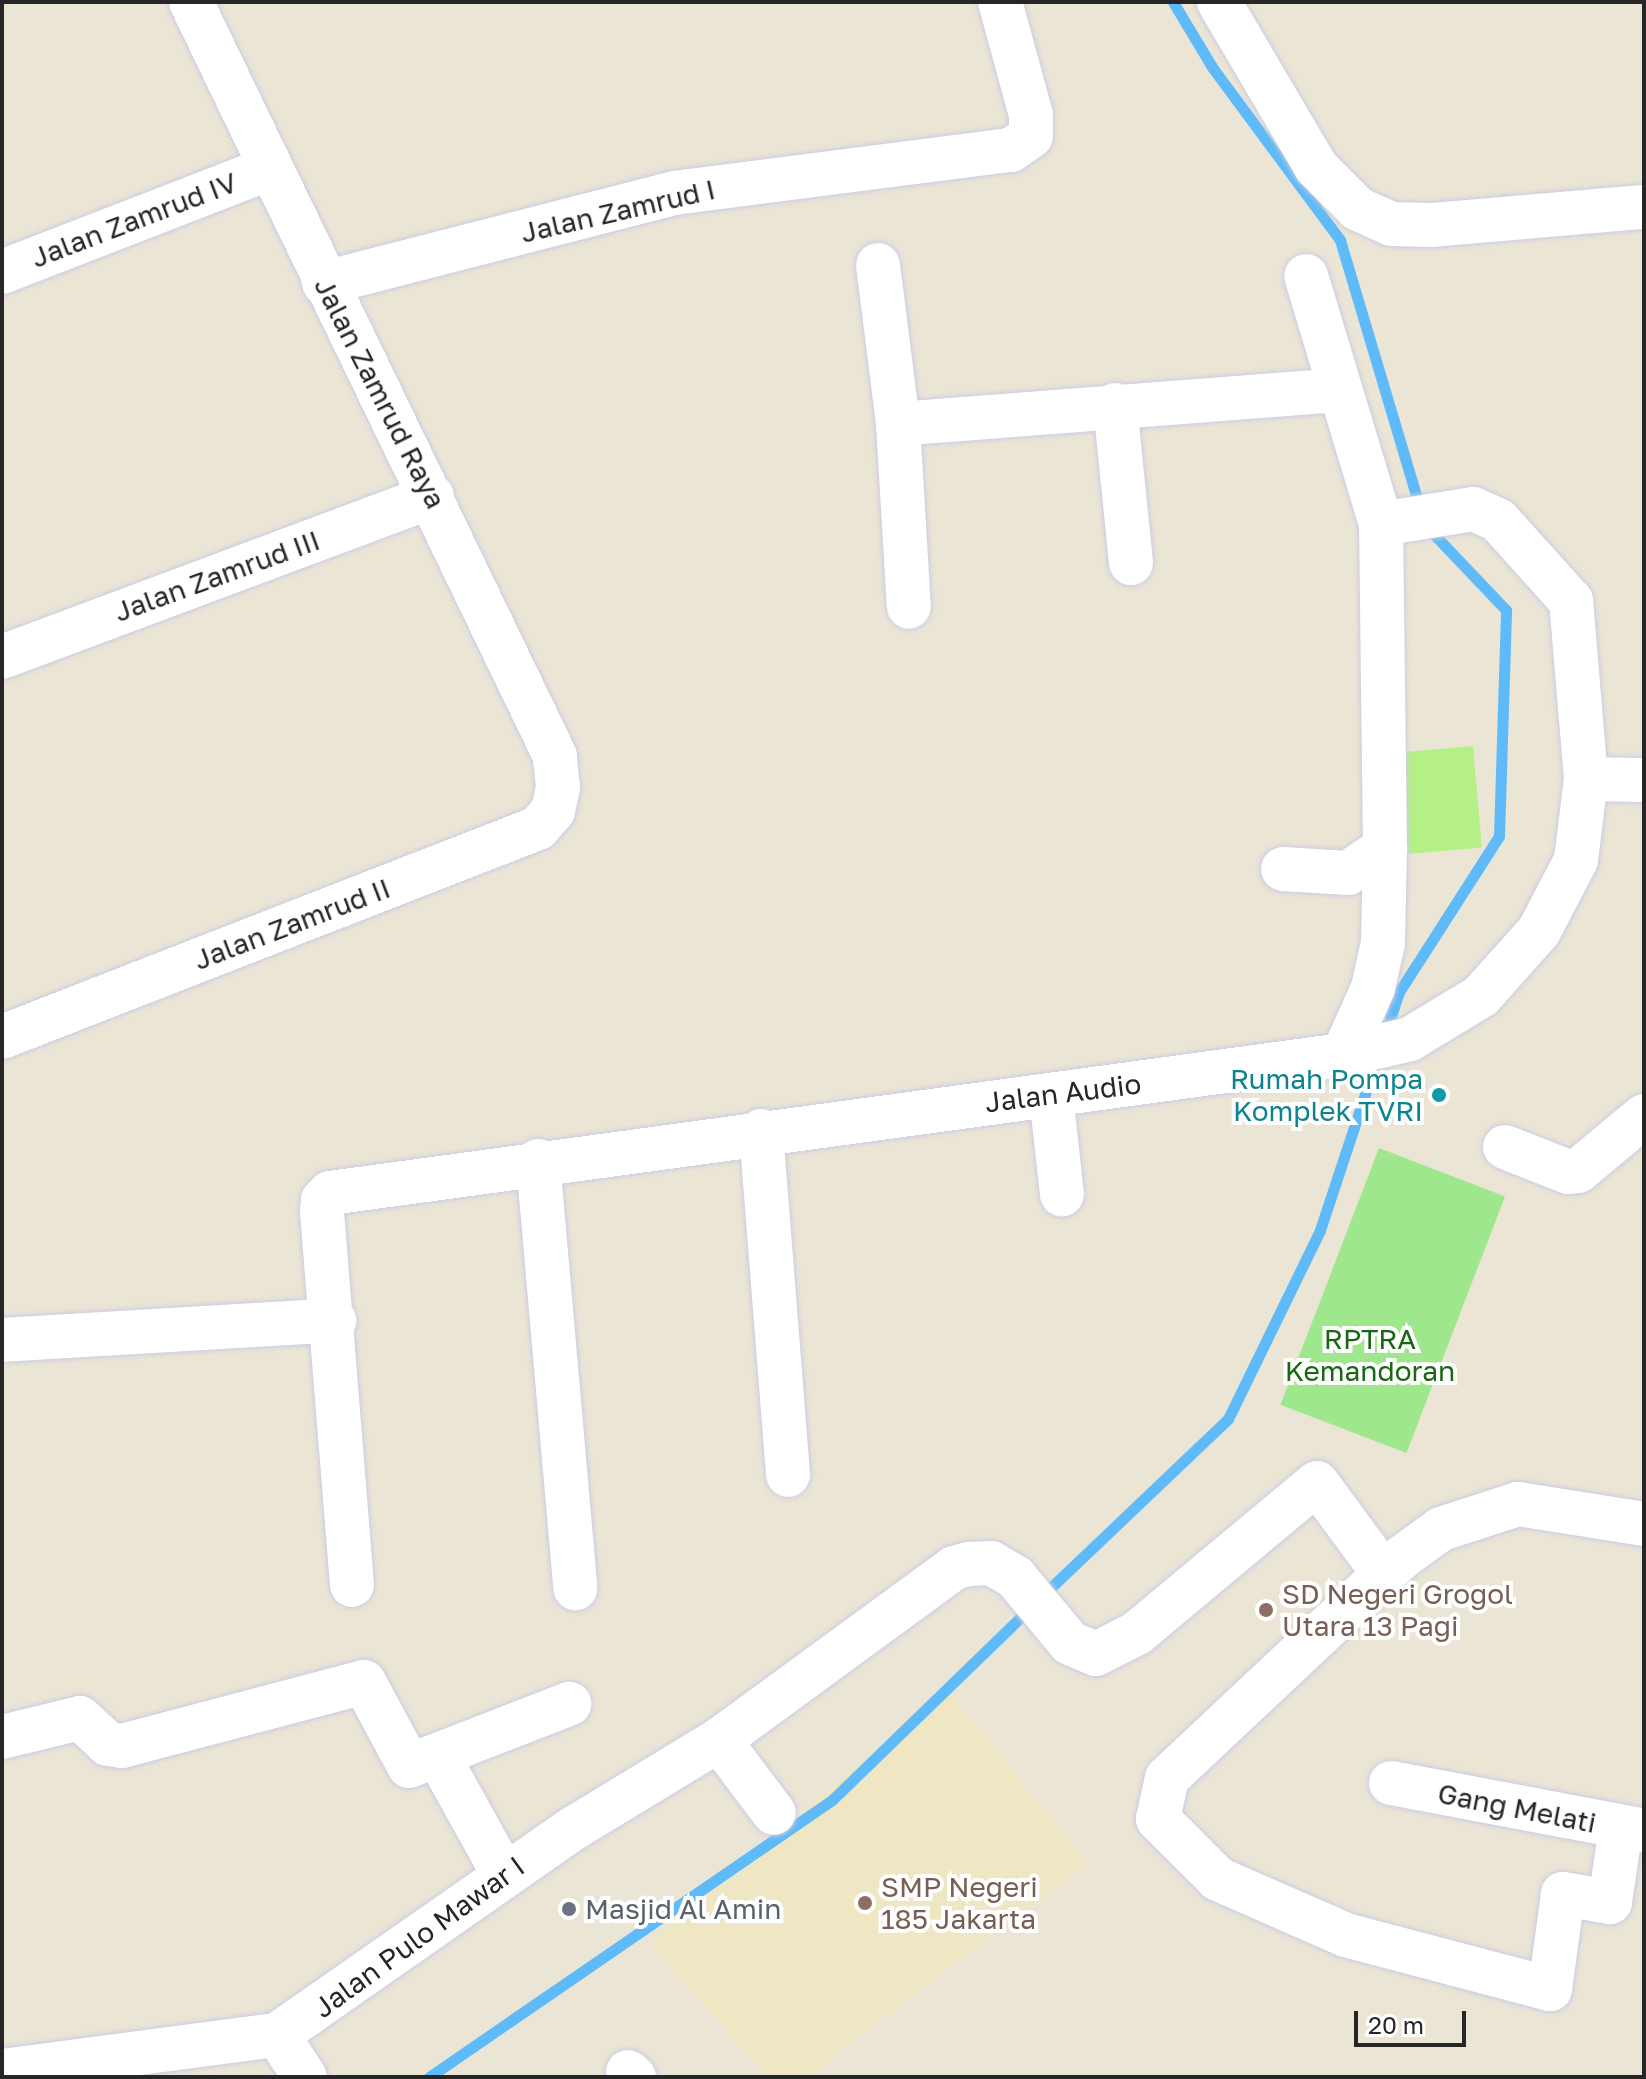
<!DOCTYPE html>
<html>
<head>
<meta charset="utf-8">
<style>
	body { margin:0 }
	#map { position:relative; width:1646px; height:2079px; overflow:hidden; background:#ebe5d6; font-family:"Golos Text",sans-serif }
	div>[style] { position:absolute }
	.education>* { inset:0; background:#efe7c3 }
	.green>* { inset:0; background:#9fe78c; transform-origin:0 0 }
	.pitch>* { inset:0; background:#b5f087; transform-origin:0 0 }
	.stream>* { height:11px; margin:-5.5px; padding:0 5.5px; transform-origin:5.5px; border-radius:5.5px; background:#5ebaf8 }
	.roads { filter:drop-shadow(0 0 2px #cbcce2) drop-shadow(0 0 2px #cbcce2) }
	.minor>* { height:44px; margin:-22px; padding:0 22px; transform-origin:22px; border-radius:22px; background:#fff }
	.dots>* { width:22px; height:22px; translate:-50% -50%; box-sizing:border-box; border:4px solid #fff; border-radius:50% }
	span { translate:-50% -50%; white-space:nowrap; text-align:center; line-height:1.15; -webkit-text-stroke:8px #fff; paint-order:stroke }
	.street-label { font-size:28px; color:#262626 }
	.culture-label { font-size:28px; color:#0d838f }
	.right { translate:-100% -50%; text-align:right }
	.park-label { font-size:28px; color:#196713 }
	.education-label { font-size:28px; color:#785e54 }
	.left { translate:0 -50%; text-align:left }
	.worship-label { font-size:28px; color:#5b616d }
	.frame { position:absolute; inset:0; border:4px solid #262626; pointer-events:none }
	.scale { position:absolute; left:1354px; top:2011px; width:112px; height:36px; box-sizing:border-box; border:4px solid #262626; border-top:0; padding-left:10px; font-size:24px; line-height:28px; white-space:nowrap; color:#262626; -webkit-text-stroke:6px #fff; paint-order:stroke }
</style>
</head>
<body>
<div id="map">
	<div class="education">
		<div style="clip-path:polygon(947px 1688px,1087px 1863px,807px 2077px,767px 2077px,650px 1944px)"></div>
	</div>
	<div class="green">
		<div style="left:1379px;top:1148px;width:135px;height:275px;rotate:21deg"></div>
	</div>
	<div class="pitch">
		<div style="left:1473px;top:746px;width:102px;height:74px;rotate:85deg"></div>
	</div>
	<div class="stream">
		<div style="left:1173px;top:2px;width:76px;rotate:59deg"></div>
		<div style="left:1212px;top:67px;width:215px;rotate:53.5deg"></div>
		<div style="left:1340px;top:240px;width:281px;rotate:73.4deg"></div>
		<div style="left:1385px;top:1034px;width:44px;rotate:-71.6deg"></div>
		<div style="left:1399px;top:992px;width:185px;rotate:-57.3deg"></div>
		<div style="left:1499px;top:836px;width:226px;rotate:-88.2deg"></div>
		<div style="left:1506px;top:610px;width:117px;rotate:-133.6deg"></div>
		<div style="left:1043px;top:1595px;width:255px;rotate:-43.6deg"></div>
		<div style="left:1228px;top:1419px;width:210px;rotate:-64deg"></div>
		<div style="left:1320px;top:1230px;width:181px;rotate:-71.7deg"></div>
		<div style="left:429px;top:2077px;width:489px;rotate:-34.5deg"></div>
		<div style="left:832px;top:1800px;width:277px;rotate:-44.1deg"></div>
	</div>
	<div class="roads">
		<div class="minor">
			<div style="left:1219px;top:2px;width:191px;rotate:59.5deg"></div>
			<div style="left:1316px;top:167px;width:59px;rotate:45deg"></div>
			<div style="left:1358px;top:209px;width:36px;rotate:24deg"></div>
			<div style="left:1391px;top:224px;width:41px;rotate:1.4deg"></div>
			<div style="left:1432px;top:225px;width:213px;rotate:-4.9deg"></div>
			<div style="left:878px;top:265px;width:160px;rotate:82.8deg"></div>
			<div style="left:898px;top:424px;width:439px;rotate:-4.4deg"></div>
			<div style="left:2px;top:272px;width:284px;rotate:-21.2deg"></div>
			<div style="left:324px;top:283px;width:361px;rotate:-14.4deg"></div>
			<div style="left:674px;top:193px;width:340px;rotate:-7.3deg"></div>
			<div style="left:1011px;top:150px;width:24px;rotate:-35deg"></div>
			<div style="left:1031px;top:136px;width:21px;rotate:-90deg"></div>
			<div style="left:1031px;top:115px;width:117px;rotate:-105.3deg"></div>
			<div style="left:1115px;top:405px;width:159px;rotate:84.2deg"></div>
			<div style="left:898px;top:424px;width:183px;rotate:86.6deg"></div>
			<div style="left:2px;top:657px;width:459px;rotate:-20.5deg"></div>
			<div style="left:1586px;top:779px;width:58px;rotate:1deg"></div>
			<div style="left:1283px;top:869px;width:65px;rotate:3.5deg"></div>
			<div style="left:1348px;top:873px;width:45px;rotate:-34deg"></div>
			<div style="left:1385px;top:848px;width:324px;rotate:-90.7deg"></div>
			<div style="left:1381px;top:524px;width:259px;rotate:-106.8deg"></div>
			<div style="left:2px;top:1037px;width:575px;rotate:-21.3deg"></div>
			<div style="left:538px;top:828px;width:23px;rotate:-49deg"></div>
			<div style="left:553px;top:811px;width:25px;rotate:-78deg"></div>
			<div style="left:558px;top:787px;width:31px;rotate:-96deg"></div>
			<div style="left:555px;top:756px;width:837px;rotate:-115.77deg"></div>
			<div style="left:1343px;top:1055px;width:73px;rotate:-65.9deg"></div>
			<div style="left:1373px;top:988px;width:46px;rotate:-77.5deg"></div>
			<div style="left:1383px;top:943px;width:95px;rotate:-88.8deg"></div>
			<div style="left:1051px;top:1095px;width:100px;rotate:83.7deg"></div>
			<div style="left:761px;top:1131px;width:345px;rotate:85.5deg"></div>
			<div style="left:1505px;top:1147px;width:68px;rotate:21.6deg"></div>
			<div style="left:1568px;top:1172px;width:10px;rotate:-6deg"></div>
			<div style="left:1578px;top:1171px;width:86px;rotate:-39.8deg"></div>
			<div style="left:538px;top:1161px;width:429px;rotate:85deg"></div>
			<div style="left:2px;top:1340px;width:333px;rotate:-3.4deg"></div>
			<div style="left:352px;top:1585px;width:375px;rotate:-94.6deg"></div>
			<div style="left:322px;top:1211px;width:11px;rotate:-85deg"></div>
			<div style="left:323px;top:1200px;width:10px;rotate:-45deg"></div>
			<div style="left:330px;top:1193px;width:1022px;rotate:-7.76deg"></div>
			<div style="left:1343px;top:1055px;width:69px;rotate:-13.4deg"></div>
			<div style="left:1410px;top:1039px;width:83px;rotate:-31.2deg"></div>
			<div style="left:1481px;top:996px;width:87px;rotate:-48.3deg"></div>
			<div style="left:1539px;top:931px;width:80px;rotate:-62.5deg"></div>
			<div style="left:1576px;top:860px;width:82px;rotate:-83deg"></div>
			<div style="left:1586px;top:779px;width:179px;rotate:-94.8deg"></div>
			<div style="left:1571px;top:601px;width:109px;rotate:-132deg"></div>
			<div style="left:1498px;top:520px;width:27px;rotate:-156deg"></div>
			<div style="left:1473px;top:509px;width:93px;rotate:170.7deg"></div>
			<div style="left:2px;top:1737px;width:80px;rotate:-13.7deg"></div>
			<div style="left:80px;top:1718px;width:38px;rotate:43deg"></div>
			<div style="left:108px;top:1744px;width:14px;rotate:8deg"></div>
			<div style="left:122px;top:1746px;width:250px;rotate:-14.8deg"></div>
			<div style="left:364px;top:1682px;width:95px;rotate:61.8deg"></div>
			<div style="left:409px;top:1766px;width:172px;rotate:-21.2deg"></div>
			<div style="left:719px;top:1740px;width:291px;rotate:-36.2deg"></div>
			<div style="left:954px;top:1568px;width:16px;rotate:-15deg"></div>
			<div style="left:969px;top:1564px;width:22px;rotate:-3deg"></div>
			<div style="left:991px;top:1563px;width:28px;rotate:30deg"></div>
			<div style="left:1015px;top:1577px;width:86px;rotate:50.2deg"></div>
			<div style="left:1070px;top:1643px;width:28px;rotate:23deg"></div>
			<div style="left:1096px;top:1654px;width:46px;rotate:-27.1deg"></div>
			<div style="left:1137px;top:1633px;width:234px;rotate:-39.8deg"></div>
			<div style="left:1317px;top:1483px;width:113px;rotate:53.6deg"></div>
			<div style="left:438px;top:1756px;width:136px;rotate:61deg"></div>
			<div style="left:1391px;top:1783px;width:258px;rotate:10.7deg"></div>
			<div style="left:1621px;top:1828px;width:75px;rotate:98.5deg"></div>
			<div style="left:1610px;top:1902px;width:48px;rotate:-170.3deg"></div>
			<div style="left:1563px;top:1894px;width:96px;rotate:97.8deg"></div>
			<div style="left:1550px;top:1989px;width:211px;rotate:-165.2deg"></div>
			<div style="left:1346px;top:1935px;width:140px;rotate:-156.4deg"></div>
			<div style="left:1218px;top:1879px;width:85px;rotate:-135deg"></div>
			<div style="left:1158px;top:1819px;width:42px;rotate:-77.6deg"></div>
			<div style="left:1167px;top:1778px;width:321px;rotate:-43.2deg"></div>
			<div style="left:1401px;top:1558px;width:49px;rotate:-35.9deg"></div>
			<div style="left:1441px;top:1529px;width:81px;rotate:-18deg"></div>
			<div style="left:1518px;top:1504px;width:128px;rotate:9deg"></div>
			<div style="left:277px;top:2035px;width:50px;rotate:56.3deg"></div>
			<div style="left:2px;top:2071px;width:277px;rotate:-7.5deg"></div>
			<div style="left:277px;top:2035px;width:362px;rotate:-34.9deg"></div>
			<div style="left:574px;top:1828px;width:170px;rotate:-31.3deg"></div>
			<div style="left:719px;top:1740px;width:91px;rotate:53deg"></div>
			<div style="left:628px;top:2072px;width:8px;rotate:40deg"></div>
		</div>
	</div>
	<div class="dots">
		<div style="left:1439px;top:1095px;background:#0f9aa8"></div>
		<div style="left:1266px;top:1610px;background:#8d6e63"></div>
		<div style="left:865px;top:1903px;background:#8d6e63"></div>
		<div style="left:569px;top:1909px;background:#6b7280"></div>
	</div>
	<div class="street-label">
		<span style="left:618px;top:211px;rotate:-13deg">Jalan Zamrud I</span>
		<span style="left:134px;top:220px;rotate:-21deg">Jalan Zamrud IV</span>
		<span style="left:380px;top:393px;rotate:63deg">Jalan Zamrud Raya</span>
		<span style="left:217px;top:576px;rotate:-20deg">Jalan Zamrud III</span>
		<span style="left:292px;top:924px;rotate:-21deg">Jalan Zamrud II</span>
		<span style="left:1063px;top:1093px;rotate:-7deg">Jalan Audio</span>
		<span style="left:1517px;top:1808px;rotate:11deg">Gang Melati</span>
		<span style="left:419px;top:1937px;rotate:-36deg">Jalan Pulo Mawar I</span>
	</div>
	<div class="culture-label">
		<span class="right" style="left:1423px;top:1095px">Rumah Pompa<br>Komplek TVRI</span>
	</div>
	<div class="park-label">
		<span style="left:1370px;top:1355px">RPTRA<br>Kemandoran</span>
	</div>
	<div class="education-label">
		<span class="left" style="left:1282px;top:1610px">SD Negeri Grogol<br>Utara 13 Pagi</span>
		<span class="left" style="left:881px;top:1903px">SMP Negeri<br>185 Jakarta</span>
	</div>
	<div class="worship-label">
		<span class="left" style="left:585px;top:1909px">Masjid Al Amin</span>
	</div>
	<div class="frame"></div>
	<div class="scale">20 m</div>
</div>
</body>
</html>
